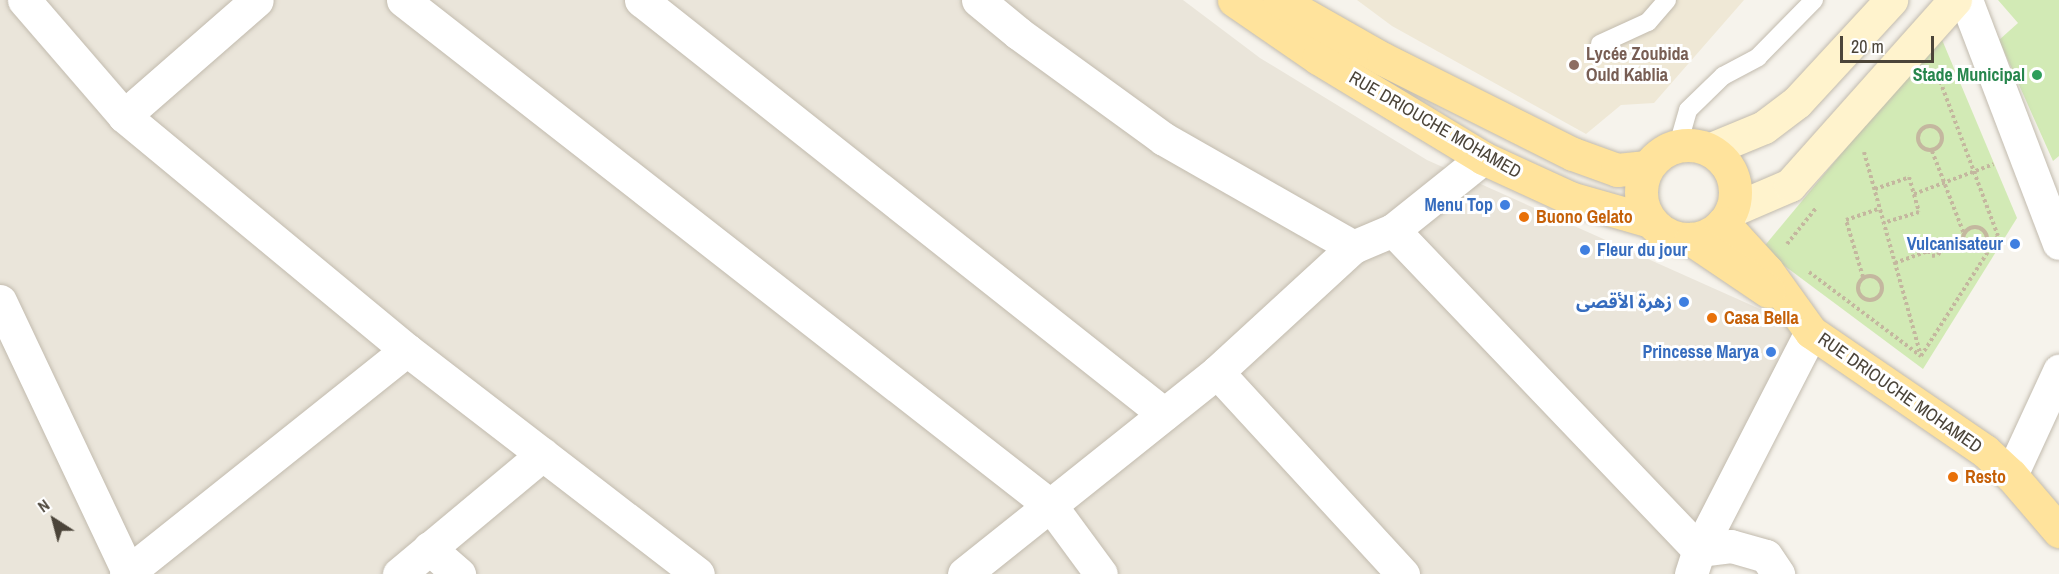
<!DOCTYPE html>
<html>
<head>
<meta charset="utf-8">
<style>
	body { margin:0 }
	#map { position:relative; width:2059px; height:574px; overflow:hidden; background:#f6f3ec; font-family:"Archivo Narrow","Noto Sans Arabic",sans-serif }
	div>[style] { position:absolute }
	.residential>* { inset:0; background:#eae5da }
	.education>* { inset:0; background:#efe8d6 }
	.green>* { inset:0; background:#d2eab5 }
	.path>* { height:4px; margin-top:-2px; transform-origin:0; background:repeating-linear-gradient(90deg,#c4b79f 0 3px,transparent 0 6px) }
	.path>.ring { margin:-2px; padding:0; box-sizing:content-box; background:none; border:4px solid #c4b79f; border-radius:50% }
	.roads { filter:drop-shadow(0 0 2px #c2bbae) drop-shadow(0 0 2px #c2bbae) }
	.lane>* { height:18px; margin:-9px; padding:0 9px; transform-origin:9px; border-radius:9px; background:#fff }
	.street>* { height:33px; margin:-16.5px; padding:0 16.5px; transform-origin:16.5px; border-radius:16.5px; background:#fff }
	.secondary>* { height:33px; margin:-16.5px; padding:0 16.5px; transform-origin:16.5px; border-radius:16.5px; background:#fff3cd }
	.primary>* { height:33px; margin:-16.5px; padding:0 16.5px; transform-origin:16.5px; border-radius:16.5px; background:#ffe39c }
	.primary>.ring { margin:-16.5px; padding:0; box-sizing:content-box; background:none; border:33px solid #ffe39c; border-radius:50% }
	.dots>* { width:16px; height:16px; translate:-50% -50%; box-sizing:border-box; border:3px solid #fff; border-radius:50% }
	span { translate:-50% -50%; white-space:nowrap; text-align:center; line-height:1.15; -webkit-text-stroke:6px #fff; paint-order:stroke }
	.education-label { font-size:18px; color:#785e54; font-weight:700 }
	.left { translate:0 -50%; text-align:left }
	.leisure-label { font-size:18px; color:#27864d; font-weight:700 }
	.right { translate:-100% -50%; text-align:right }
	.street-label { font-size:18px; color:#4b4439 }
	.shop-label { font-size:18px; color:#366cbe; font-weight:700 }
	.food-label { font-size:18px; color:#c56008; font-weight:700 }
	.north { position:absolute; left:24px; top:490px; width:60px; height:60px; -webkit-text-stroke:4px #fff; paint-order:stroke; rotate:324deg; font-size:16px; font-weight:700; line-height:24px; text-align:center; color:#4b4439 }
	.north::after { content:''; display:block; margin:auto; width:21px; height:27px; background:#4b4439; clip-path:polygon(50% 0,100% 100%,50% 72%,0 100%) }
	.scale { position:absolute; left:1840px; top:36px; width:94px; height:27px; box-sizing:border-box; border:3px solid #4b4439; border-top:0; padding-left:8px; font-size:18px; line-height:21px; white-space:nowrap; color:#4b4439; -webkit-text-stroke:4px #fff; paint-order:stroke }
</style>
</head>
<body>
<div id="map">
	<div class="residential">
		<div style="clip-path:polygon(0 0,1183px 0,1260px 58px,1427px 160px,1811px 332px,1691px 574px,0 574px)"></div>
	</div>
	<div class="education">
		<div style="clip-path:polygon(1357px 0,1744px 0,1654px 103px,1621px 105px,1586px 134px,1392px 26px)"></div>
	</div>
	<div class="green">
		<div style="clip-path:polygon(1998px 0,2059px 0,2059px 156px,2053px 161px,1999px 40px,2018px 23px)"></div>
		<div style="clip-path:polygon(1940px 35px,2017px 218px,1923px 369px,1762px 249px)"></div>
	</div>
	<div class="path">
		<div class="ring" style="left:1918px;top:126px;width:20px;height:20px"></div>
		<div style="left:1932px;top:151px;width:89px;rotate:68.9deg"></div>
		<div style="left:1864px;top:152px;width:212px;rotate:74.4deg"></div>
		<div style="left:1875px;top:189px;width:36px;rotate:-19deg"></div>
		<div style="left:1909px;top:177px;width:36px;rotate:74deg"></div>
		<div style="left:1919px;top:212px;width:37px;rotate:163deg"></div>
		<div style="left:1914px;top:194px;width:85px;rotate:-20.6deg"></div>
		<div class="ring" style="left:1963px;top:227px;width:20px;height:20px"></div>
		<div style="left:1787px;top:244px;width:46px;rotate:-51.1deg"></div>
		<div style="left:1895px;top:263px;width:35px;rotate:-20deg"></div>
		<div style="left:1928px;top:251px;width:6px;rotate:51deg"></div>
		<div style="left:1932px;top:256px;width:6px;rotate:-9deg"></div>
		<div style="left:1938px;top:255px;width:10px;rotate:-61deg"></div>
		<div style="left:1943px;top:246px;width:7px;rotate:-124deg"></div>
		<div style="left:1939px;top:240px;width:10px;rotate:169deg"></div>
		<div style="left:1929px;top:242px;width:9px;rotate:96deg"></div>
		<div style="left:1809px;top:272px;width:140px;rotate:36.9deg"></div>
		<div style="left:1921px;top:356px;width:143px;rotate:-57.3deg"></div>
		<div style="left:1998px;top:236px;width:177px;rotate:-110.5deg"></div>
		<div class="ring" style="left:1858px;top:276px;width:20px;height:20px"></div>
		<div style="left:1863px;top:277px;width:59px;rotate:-106.6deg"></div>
		<div style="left:1846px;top:220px;width:36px;rotate:-19deg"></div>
	</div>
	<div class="roads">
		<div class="lane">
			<div style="left:1600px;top:44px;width:53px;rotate:-24.6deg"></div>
			<div style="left:1648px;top:22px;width:29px;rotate:-49deg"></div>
			<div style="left:1678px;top:145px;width:36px;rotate:-74deg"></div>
			<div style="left:1688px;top:110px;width:49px;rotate:-44.2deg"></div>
			<div style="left:1723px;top:76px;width:40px;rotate:-28deg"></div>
			<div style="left:1758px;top:57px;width:80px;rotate:-45.5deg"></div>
		</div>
		<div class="street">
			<div style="left:24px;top:0;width:153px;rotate:49.2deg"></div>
			<div style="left:124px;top:116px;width:367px;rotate:39.6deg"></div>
			<div style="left:407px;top:350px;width:367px;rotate:37.6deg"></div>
			<div style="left:403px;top:0;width:822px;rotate:37.99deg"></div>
			<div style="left:1051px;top:506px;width:84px;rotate:53.7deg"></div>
			<div style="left:641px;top:0;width:667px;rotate:38.36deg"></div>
			<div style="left:978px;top:0;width:52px;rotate:39.5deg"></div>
			<div style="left:1018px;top:33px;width:180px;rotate:36deg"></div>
			<div style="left:1164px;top:139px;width:218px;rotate:29.7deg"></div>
			<div style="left:1966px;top:0;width:260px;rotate:69.1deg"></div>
			<div style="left:124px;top:116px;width:176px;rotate:-41.1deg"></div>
			<div style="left:1393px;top:230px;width:443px;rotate:46.3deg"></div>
			<div style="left:0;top:301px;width:302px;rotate:64.7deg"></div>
			<div style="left:1217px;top:372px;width:275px;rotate:47.4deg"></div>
			<div style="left:2011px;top:475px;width:115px;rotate:-65.2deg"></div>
			<div style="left:429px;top:548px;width:40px;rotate:41deg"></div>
			<div style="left:1699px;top:550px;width:32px;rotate:-7deg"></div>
			<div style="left:1731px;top:546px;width:36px;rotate:16deg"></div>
			<div style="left:1766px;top:556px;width:22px;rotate:56deg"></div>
			<div style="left:126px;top:574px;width:359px;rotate:-38.6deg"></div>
			<div style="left:399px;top:574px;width:187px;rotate:-39.8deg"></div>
			<div style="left:964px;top:574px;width:324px;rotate:-38.6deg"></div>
			<div style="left:1217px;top:372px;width:185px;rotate:-42.6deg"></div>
			<div style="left:1353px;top:247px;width:43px;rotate:-23deg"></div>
			<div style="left:1393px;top:230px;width:115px;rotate:-38.7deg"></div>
			<div style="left:1691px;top:574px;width:25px;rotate:-72deg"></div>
			<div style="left:1699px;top:550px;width:245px;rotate:-62.8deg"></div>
		</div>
		<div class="secondary">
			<div style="left:1711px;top:149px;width:57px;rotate:-22.5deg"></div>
			<div style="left:1764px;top:127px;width:41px;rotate:-37.1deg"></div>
			<div style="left:1797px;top:102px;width:139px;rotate:-47.3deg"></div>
			<div style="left:1732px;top:210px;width:63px;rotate:-23.3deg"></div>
			<div style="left:1790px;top:185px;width:248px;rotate:-48.3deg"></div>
		</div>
		<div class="primary">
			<div style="left:1234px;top:0;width:102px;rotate:34.6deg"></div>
			<div style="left:1318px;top:58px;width:193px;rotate:31.2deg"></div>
			<div style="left:1483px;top:158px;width:96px;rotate:24.7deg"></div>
			<div style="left:1570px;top:198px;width:83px;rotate:16deg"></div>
			<div style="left:1279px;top:0;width:120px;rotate:29.6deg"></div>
			<div style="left:1383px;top:59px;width:212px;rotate:26.6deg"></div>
			<div style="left:1573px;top:154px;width:47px;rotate:20deg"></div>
			<div style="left:1617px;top:170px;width:30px;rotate:-6deg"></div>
			<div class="ring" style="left:1641px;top:145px;width:61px;height:61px"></div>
			<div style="left:1723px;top:223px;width:65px;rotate:47.5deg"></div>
			<div style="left:1767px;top:271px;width:75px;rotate:54.2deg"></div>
			<div style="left:1811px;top:332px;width:211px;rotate:34.4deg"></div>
			<div style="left:1985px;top:451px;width:35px;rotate:43deg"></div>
			<div style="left:2011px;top:475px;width:74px;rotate:49.4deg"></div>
			<div style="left:1691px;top:239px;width:93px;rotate:34deg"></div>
		</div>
	</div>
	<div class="dots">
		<div style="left:1574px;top:65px;background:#8d6e63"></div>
		<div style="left:2037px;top:75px;background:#2e9e5b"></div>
		<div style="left:1505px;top:205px;background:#3f7fe0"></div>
		<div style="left:1524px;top:217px;background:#e8710a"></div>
		<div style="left:2015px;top:244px;background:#3f7fe0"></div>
		<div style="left:1585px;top:250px;background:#3f7fe0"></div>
		<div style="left:1684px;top:302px;background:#3f7fe0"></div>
		<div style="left:1712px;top:318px;background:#e8710a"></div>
		<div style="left:1771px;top:352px;background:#3f7fe0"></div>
		<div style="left:1953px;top:477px;background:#e8710a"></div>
	</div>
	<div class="education-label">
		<span class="left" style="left:1586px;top:65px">Lycée Zoubida<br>Ould Kablia</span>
	</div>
	<div class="leisure-label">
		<span class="right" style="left:2025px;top:75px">Stade Municipal</span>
	</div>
	<div class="street-label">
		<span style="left:1435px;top:125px;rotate:30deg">RUE DRIOUCHE MOHAMED</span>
		<span style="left:1900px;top:393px;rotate:35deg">RUE DRIOUCHE MOHAMED</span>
	</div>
	<div class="shop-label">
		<span class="right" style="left:1493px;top:205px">Menu Top</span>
		<span class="right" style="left:2003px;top:244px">Vulcanisateur</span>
		<span class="left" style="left:1597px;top:250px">Fleur du jour</span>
		<span class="right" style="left:1672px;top:302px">زهرة الأقصى</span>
		<span class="right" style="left:1759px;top:352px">Princesse Marya</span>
	</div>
	<div class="food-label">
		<span class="left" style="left:1536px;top:217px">Buono Gelato</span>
		<span class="left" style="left:1724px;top:318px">Casa Bella</span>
		<span class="left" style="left:1965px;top:477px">Resto</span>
	</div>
	<div class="north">N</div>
	<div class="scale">20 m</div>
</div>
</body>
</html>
